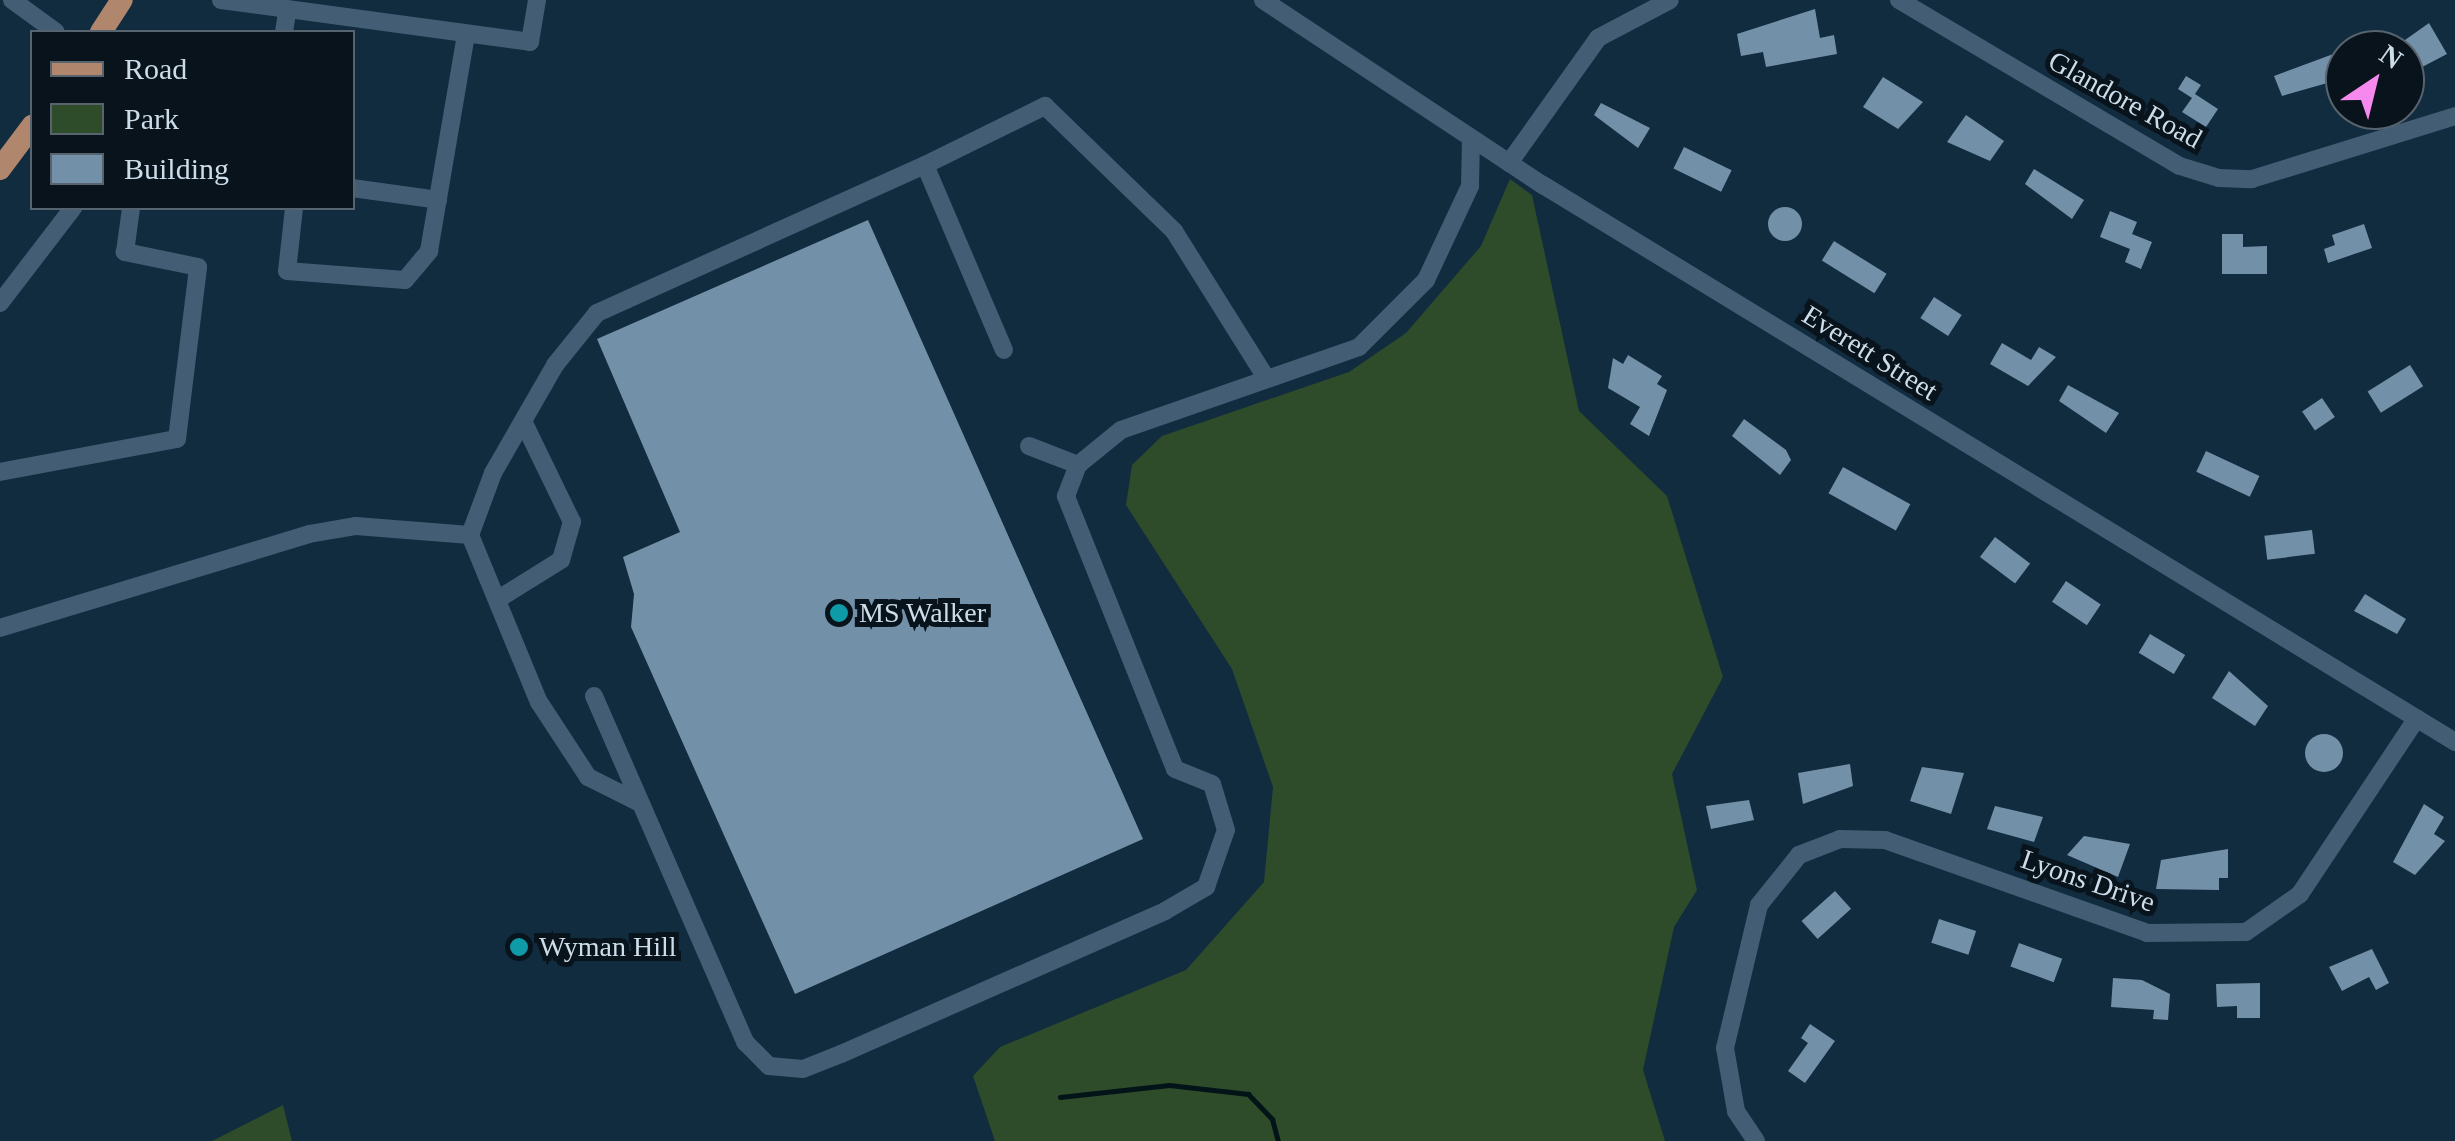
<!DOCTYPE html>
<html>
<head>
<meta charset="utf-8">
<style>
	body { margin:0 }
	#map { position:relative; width:2455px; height:1141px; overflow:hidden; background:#112b3f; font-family:Georgia,serif }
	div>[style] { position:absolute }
	.green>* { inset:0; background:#2f4c2a }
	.stream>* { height:5px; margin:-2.5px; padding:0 2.5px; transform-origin:2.5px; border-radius:2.5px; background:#021418 }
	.building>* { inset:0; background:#7390a9; transform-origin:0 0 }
	.round { border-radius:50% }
	.minor>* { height:18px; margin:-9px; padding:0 9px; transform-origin:9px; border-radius:9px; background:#425d74 }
	.major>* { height:22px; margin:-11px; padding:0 11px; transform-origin:11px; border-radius:11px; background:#b0866c }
	.dots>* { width:28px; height:28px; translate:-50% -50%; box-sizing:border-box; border:5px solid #08131c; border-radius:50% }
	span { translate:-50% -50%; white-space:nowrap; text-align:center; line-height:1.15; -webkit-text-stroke:10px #08131c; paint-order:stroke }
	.street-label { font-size:28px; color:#cddce9 }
	.poi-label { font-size:28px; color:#cddce9 }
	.left { translate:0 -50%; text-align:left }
	.legend { position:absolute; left:30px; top:30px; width:325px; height:180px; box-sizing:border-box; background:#08131c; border:2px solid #57636e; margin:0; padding:12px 18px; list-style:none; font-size:30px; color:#cddce9 }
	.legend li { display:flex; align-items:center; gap:20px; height:50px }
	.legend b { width:50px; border:2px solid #57636e }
	.north { position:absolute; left:2325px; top:30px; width:100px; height:100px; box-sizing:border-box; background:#08131c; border:2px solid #57636e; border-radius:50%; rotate:35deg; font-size:28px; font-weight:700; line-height:40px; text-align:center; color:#cddce9 }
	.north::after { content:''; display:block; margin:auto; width:35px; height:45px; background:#f589ee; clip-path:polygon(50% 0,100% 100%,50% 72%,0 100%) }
</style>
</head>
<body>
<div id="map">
	<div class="green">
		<div style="clip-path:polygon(1510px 179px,1532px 195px,1579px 411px,1667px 496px,1723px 677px,1672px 774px,1697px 890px,1674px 927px,1643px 1070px,1665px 1141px,995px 1141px,973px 1076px,1000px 1047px,1186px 970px,1264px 882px,1273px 787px,1232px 669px,1126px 505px,1132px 465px,1162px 436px,1349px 372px,1406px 333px,1481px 246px)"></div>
		<div style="clip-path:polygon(283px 1105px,292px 1141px,212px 1141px)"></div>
	</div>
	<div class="stream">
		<div style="left:1060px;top:1097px;width:110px;rotate:-6.3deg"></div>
		<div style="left:1169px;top:1085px;width:80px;rotate:6.5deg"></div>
		<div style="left:1248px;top:1094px;width:35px;rotate:46deg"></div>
		<div style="left:1272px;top:1119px;width:23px;rotate:75deg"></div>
	</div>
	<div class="building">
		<div style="clip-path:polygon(1815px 9px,1820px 38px,1834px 35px,1837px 54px,1766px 67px,1763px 52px,1741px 56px,1737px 34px)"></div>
		<div style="clip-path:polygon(2429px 23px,2447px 54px,2405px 76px,2405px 40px)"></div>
		<div style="clip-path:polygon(2336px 53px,2345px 78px,2282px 96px,2274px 76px)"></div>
		<div style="clip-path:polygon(2186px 76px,2201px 85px,2195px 94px,2218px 109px,2206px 127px,2182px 112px,2192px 98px,2178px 89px)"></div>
		<div style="clip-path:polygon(1883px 77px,1923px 102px,1898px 129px,1863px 107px)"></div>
		<div style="clip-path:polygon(1601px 103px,1650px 128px,1638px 148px,1594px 115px)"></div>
		<div style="clip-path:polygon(1966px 115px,2004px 141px,1990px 161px,1947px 142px)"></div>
		<div style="left:1684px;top:147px;width:53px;height:24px;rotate:26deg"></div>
		<div style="clip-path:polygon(2034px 169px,2084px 200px,2072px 219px,2025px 184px)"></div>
		<div class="round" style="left:1768px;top:207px;width:34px;height:34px"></div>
		<div style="clip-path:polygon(2110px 211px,2137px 222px,2132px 234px,2152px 242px,2141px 269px,2125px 262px,2130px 249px,2100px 237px)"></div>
		<div style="clip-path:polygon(868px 220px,1143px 839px,795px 994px,631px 627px,634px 594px,623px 557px,680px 532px,597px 339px)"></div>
		<div style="clip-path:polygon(2364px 224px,2372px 248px,2328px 263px,2324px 249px,2335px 245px,2332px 235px)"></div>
		<div style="clip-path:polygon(2222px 234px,2243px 234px,2243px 247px,2267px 246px,2267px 274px,2222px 274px)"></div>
		<div style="left:1834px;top:241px;width:62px;height:23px;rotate:32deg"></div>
		<div style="left:1934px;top:297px;width:33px;height:25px;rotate:33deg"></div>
		<div style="clip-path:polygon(2002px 343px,2031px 360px,2039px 347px,2056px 357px,2028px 386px,1990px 364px)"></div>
		<div style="clip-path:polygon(1628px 355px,1662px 376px,1657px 384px,1667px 390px,1649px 436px,1630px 424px,1640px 407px,1608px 388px,1613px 358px,1623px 364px)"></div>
		<div style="left:2410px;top:365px;width:25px;height:50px;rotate:58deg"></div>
		<div style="clip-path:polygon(2068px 385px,2119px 413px,2106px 433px,2059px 401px)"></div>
		<div style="left:2322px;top:398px;width:23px;height:24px;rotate:56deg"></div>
		<div style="clip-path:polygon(1744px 419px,1786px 450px,1791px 460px,1780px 475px,1732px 436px)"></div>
		<div style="left:2206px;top:451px;width:59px;height:23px;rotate:25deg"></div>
		<div style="left:1843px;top:467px;width:77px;height:30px;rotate:29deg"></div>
		<div style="left:2312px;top:530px;width:24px;height:48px;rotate:83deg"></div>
		<div style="left:1995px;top:537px;width:44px;height:25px;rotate:37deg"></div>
		<div style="left:2066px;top:581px;width:42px;height:25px;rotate:34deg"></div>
		<div style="clip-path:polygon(2365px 594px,2406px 619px,2397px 634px,2354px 611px)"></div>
		<div style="left:2150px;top:634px;width:41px;height:22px;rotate:31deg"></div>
		<div style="clip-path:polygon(2229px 671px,2268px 706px,2255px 726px,2212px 698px)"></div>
		<div class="round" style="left:2305px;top:734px;width:38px;height:38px"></div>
		<div style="clip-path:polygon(1850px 764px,1853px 786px,1803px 804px,1798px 773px)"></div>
		<div style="clip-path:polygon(1922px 767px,1964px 773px,1951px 814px,1910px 801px)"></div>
		<div style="clip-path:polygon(1749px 800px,1754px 820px,1711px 829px,1706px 806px)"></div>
		<div style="clip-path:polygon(2424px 804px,2444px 817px,2434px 834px,2445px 841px,2415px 875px,2393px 862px)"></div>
		<div style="clip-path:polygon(1995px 806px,2043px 817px,2034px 842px,1987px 829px)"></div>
		<div style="clip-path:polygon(2084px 836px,2130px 844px,2118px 877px,2067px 855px)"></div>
		<div style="clip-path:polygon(2228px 849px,2228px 878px,2219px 878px,2219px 890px,2156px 889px,2161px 860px)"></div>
		<div style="left:1835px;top:891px;width:24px;height:45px;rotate:48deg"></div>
		<div style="left:1939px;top:919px;width:39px;height:25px;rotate:18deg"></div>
		<div style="left:2019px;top:943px;width:46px;height:25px;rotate:20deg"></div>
		<div style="clip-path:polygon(2372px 949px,2389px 983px,2376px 990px,2369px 977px,2342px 991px,2329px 967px)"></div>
		<div style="clip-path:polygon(2113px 978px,2142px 980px,2170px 994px,2168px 1020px,2153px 1019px,2154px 1010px,2111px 1007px)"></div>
		<div style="clip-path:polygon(2260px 983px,2260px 1018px,2237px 1018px,2237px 1006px,2217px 1007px,2216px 984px)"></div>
		<div style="clip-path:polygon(1810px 1024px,1835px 1041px,1805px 1083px,1788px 1071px,1808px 1043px,1801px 1038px)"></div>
	</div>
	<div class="minor">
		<div style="left:12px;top:0;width:54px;rotate:36deg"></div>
		<div style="left:221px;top:0;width:312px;rotate:7.7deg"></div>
		<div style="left:530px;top:42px;width:43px;rotate:-80.5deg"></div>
		<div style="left:1263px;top:0;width:336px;rotate:33.5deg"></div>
		<div style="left:1543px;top:185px;width:1069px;rotate:31.41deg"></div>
		<div style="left:1899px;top:0;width:326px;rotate:30.6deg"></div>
		<div style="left:2180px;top:166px;width:41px;rotate:17.1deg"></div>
		<div style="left:2219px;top:178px;width:33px;rotate:2deg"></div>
		<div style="left:2252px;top:179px;width:213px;rotate:-17.2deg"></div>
		<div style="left:284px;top:32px;width:20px;rotate:-81deg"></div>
		<div style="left:1509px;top:163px;width:153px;rotate:-54.5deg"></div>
		<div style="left:1598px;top:38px;width:81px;rotate:-27.8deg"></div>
		<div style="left:925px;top:165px;width:134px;rotate:-26.2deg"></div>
		<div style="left:1045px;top:106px;width:180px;rotate:44.1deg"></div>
		<div style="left:1174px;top:231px;width:171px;rotate:57.9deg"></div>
		<div style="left:352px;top:188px;width:87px;rotate:7.9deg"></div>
		<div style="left:294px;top:208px;width:63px;rotate:96.3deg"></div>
		<div style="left:287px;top:271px;width:118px;rotate:4.4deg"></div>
		<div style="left:405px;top:280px;width:38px;rotate:-50deg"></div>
		<div style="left:429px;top:251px;width:220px;rotate:-80.3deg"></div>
		<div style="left:0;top:303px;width:120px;rotate:-52.5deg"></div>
		<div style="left:1029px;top:446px;width:53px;rotate:21.2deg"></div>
		<div style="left:1078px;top:465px;width:55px;rotate:-39.1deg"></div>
		<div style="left:1121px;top:430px;width:252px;rotate:-19.2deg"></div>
		<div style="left:1359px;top:347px;width:95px;rotate:-45deg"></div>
		<div style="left:1426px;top:280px;width:104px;rotate:-64.9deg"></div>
		<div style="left:1470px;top:186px;width:48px;rotate:-88.8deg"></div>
		<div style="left:0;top:472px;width:180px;rotate:-10.6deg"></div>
		<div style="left:177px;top:439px;width:173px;rotate:-83deg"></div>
		<div style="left:198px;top:267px;width:75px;rotate:-168.4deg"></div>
		<div style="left:125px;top:252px;width:44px;rotate:-82.2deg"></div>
		<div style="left:470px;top:535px;width:181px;rotate:67.6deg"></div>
		<div style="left:539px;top:702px;width:90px;rotate:56.8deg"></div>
		<div style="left:588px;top:777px;width:58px;rotate:26.6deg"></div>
		<div style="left:500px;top:598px;width:72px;rotate:-31.9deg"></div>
		<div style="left:561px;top:560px;width:40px;rotate:-74deg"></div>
		<div style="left:572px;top:522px;width:112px;rotate:-115.9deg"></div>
		<div style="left:0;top:628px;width:323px;rotate:-16.9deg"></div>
		<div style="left:309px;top:534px;width:48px;rotate:-9.7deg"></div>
		<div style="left:356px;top:526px;width:114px;rotate:4.5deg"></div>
		<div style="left:470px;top:535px;width:66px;rotate:-69.6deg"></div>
		<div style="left:493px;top:473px;width:125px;rotate:-60.1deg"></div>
		<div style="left:555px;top:365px;width:67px;rotate:-51.1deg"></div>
		<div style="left:597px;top:313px;width:360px;rotate:-24.3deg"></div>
		<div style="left:925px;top:165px;width:201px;rotate:66.9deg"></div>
		<div style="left:594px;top:696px;width:378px;rotate:66.4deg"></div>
		<div style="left:745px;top:1042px;width:34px;rotate:45deg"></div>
		<div style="left:769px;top:1066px;width:34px;rotate:5deg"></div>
		<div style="left:803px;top:1069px;width:41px;rotate:-21.5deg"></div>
		<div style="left:841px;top:1054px;width:354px;rotate:-23.8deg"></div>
		<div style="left:1165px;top:911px;width:48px;rotate:-30.3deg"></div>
		<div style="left:1206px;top:887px;width:60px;rotate:-70.7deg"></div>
		<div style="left:1226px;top:830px;width:48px;rotate:-106.9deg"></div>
		<div style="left:1212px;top:784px;width:40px;rotate:-158deg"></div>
		<div style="left:1175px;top:769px;width:294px;rotate:-111.8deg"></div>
		<div style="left:1066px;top:496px;width:33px;rotate:-69deg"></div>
		<div style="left:1756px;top:1141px;width:36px;rotate:-124deg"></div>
		<div style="left:1736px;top:1111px;width:64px;rotate:-99.9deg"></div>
		<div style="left:1725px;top:1048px;width:147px;rotate:-76.6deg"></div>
		<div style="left:1759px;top:905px;width:64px;rotate:-51.3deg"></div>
		<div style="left:1799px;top:855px;width:44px;rotate:-21.3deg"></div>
		<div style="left:1840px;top:839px;width:45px;rotate:1.3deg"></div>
		<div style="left:1885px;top:840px;width:278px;rotate:19.5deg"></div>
		<div style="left:2147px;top:933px;width:99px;rotate:-0.6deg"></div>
		<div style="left:2246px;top:932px;width:66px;rotate:-35.1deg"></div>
		<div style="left:2300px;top:894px;width:211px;rotate:-56.4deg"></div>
	</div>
	<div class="major">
		<div style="left:101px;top:32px;width:38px;rotate:-57deg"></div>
		<div style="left:0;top:169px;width:54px;rotate:-53.3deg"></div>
	</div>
	<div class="dots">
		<div style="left:839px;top:613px;background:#0f9aa8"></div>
		<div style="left:519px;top:947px;background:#0f9aa8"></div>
	</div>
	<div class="street-label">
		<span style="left:2125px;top:100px;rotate:29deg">Glandore Road</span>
		<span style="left:1870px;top:353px;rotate:32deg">Everett Street</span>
		<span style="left:2088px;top:881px;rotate:19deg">Lyons Drive</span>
	</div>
	<div class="poi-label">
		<span class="left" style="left:859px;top:613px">MS Walker</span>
		<span class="left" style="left:539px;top:947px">Wyman Hill</span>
	</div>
	<ul class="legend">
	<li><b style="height:12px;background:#b0866c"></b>Road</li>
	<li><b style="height:28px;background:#2f4c2a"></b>Park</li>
	<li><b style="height:28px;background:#7390a9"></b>Building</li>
	</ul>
	<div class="north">N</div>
</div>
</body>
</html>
